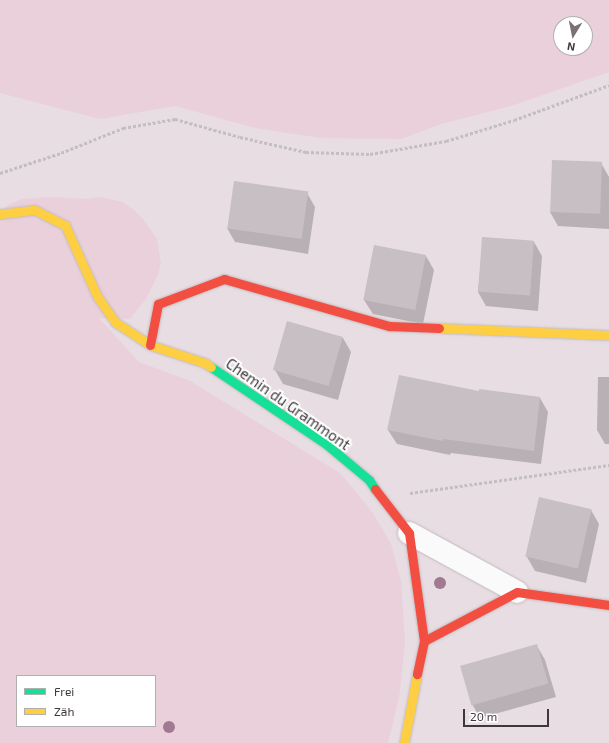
<!DOCTYPE html>
<html>
<head>
<meta charset="utf-8">
<style>
	body { margin:0 }
	#map { position:relative; width:609px; height:743px; overflow:hidden; background:#e7dde2; font-family:"Exo 2",sans-serif }
	div>[style] { position:absolute }
	.green>* { inset:0; background:#e9d0db }
	.shadow>* { inset:0; background:#0003 }
	.building>* { inset:0; background:#c7bfc3; transform-origin:0 0 }
	.path>* { height:2.5px; margin-top:-1.25px; transform-origin:0; background:repeating-linear-gradient(90deg,#c3bec0 0 3px,transparent 0 5px) }
	.roads { filter:drop-shadow(0 0 1px #c3bbbf) drop-shadow(0 0 1px #c3bbbf) }
	.street>* { height:22px; margin:-11px; padding:0 11px; transform-origin:11px; border-radius:11px; background:#fbfafb }
	.fast>* { height:9px; margin:-4.5px; padding:0 4.5px; transform-origin:4.5px; border-radius:4.5px; background:#16e098 }
	.slow>* { height:9px; margin:-4.5px; padding:0 4.5px; transform-origin:4.5px; border-radius:4.5px; background:#ffcf43 }
	.jam>* { height:9px; margin:-4.5px; padding:0 4.5px; transform-origin:4.5px; border-radius:4.5px; background:#f24e42 }
	.trees>* { width:12px; height:12px; margin:-6px; border-radius:50%; background:#a27a90 }
	span { translate:-50% -50%; white-space:nowrap; text-align:center; line-height:1.15; -webkit-text-stroke:4px #fff; paint-order:stroke }
	.street-label { font-size:15px; color:#3f383b }
	.legend { position:absolute; left:16px; top:675px; width:140px; height:52px; box-sizing:border-box; background:#fff; border:1px solid #b2afb1; margin:0; padding:5px 7px; list-style:none; font-size:12px; color:#3f383b }
	.legend li { display:flex; align-items:center; gap:8px; height:20px }
	.legend b { width:20px; border:1px solid #b2afb1 }
	.north { position:absolute; left:553px; top:16px; width:40px; height:40px; box-sizing:border-box; background:#fff; border:1px solid #b2afb1; border-radius:50%; rotate:190deg; font-size:11px; font-weight:700; line-height:16px; text-align:center; color:#3f383b }
	.north::after { content:''; display:block; margin:auto; width:14px; height:18px; background:#7a7275; clip-path:polygon(50% 0,100% 100%,50% 72%,0 100%) }
	.scale { position:absolute; left:463px; top:709px; width:86px; height:18px; box-sizing:border-box; border:2px solid #3f383b; border-top:0; padding-left:5px; font-size:12px; line-height:14px; white-space:nowrap; color:#3f383b; -webkit-text-stroke:3px #fff; paint-order:stroke }
</style>
</head>
<body>
<div id="map">
	<div class="green">
		<div style="clip-path:polygon(evenodd,0 0,609px 0,609px 72px,511px 106px,441px 124px,401px 139px,321px 138px,255px 128px,175px 106px,100px 119px,0 93px,0 0,561px 24px,585px 24px,585px 48px,561px 48px,561px 24px)"></div>
		<div style="clip-path:polygon(evenodd,48px 197px,86px 199px,99px 197px,123px 202px,133px 209px,143px 219px,157px 239px,161px 263px,158px 275px,146px 299px,130px 319px,99px 318px,139px 362px,190px 381px,340px 473px,373px 513px,391px 544px,401px 581px,405px 642px,399px 698px,388px 743px,0 743px,0 212px,10px 204px,22px 199px,48px 197px,17px 676px,155px 676px,155px 726px,17px 726px,17px 676px)"></div>
	</div>
	<div class="shadow">
		<div style="clip-path:polygon(601px 163px,609px 177px,609px 229px,558px 226px,550px 212px)"></div>
		<div style="clip-path:polygon(307px 193px,315px 207px,308px 254px,235px 242px,227px 228px)"></div>
		<div style="clip-path:polygon(483px 238px,534px 242px,542px 256px,538px 311px,486px 306px,478px 292px)"></div>
		<div style="clip-path:polygon(426px 256px,434px 270px,423px 324px,373px 314px,364px 300px)"></div>
		<div style="clip-path:polygon(288px 323px,343px 338px,351px 352px,338px 400px,283px 384px,275px 370px)"></div>
		<div style="clip-path:polygon(598px 377px,609px 377px,609px 444px,605px 444px,597px 430px)"></div>
		<div style="clip-path:polygon(480px 392px,540px 398px,548px 412px,541px 464px,451px 453px,450px 455px,397px 444px,388px 430px)"></div>
		<div style="clip-path:polygon(591px 510px,599px 524px,586px 583px,535px 571px,527px 557px)"></div>
		<div style="clip-path:polygon(537px 646px,545px 660px,556px 697px,480px 718px,472px 704px,461px 666px)"></div>
	</div>
	<div class="building">
		<div style="left:552px;top:160px;width:50px;height:52px;rotate:2deg"></div>
		<div style="left:234px;top:181px;width:75px;height:48px;rotate:8deg"></div>
		<div style="left:482px;top:237px;width:52px;height:55px;rotate:4deg"></div>
		<div style="left:374px;top:245px;width:53px;height:56px;rotate:11deg"></div>
		<div style="left:287px;top:321px;width:58px;height:51px;rotate:16deg"></div>
		<div style="clip-path:polygon(399px 375px,479px 391px,479px 389px,540px 397px,534px 451px,443px 439px,443px 441px,387px 430px)"></div>
		<div style="left:539px;top:497px;width:54px;height:61px;rotate:13deg"></div>
		<div style="left:537px;top:644px;width:41px;height:80px;rotate:74deg"></div>
	</div>
	<div class="path">
		<div style="left:0;top:173px;width:64px;rotate:-18.2deg"></div>
		<div style="left:61px;top:153px;width:67px;rotate:-22deg"></div>
		<div style="left:123px;top:128px;width:53px;rotate:-9.8deg"></div>
		<div style="left:175px;top:119px;width:67px;rotate:15.5deg"></div>
		<div style="left:240px;top:137px;width:68px;rotate:12.8deg"></div>
		<div style="left:306px;top:152px;width:64px;rotate:1.8deg"></div>
		<div style="left:370px;top:154px;width:77px;rotate:-9.7deg"></div>
		<div style="left:446px;top:141px;width:71px;rotate:-17.2deg"></div>
		<div style="left:514px;top:120px;width:101px;rotate:-20.2deg"></div>
		<div style="left:410px;top:493px;width:201px;rotate:-8deg"></div>
	</div>
	<div class="roads">
		<div class="street">
			<div style="left:409px;top:533px;width:123px;rotate:28.6deg"></div>
		</div>
		<div class="fast">
			<div style="left:211px;top:367px;width:138px;rotate:33.8deg"></div>
			<div style="left:326px;top:444px;width:56px;rotate:39.9deg"></div>
			<div style="left:369px;top:480px;width:11px;rotate:56deg"></div>
		</div>
		<div class="slow">
			<div style="left:0;top:214px;width:35px;rotate:-7deg"></div>
			<div style="left:35px;top:210px;width:34px;rotate:27deg"></div>
			<div style="left:65px;top:225px;width:78px;rotate:65.7deg"></div>
			<div style="left:97px;top:296px;width:32px;rotate:55deg"></div>
			<div style="left:115px;top:322px;width:42px;rotate:33.3deg"></div>
			<div style="left:150px;top:345px;width:58px;rotate:18.1deg"></div>
			<div style="left:205px;top:363px;width:7px;rotate:34deg"></div>
			<div style="left:439px;top:328px;width:170px;rotate:2.4deg"></div>
			<div style="left:404px;top:743px;width:70px;rotate:-79.3deg"></div>
		</div>
		<div class="jam">
			<div style="left:150px;top:345px;width:42px;rotate:-79deg"></div>
			<div style="left:158px;top:304px;width:71px;rotate:-20.7deg"></div>
			<div style="left:224px;top:279px;width:172px;rotate:15.9deg"></div>
			<div style="left:389px;top:326px;width:50px;rotate:2.3deg"></div>
			<div style="left:375px;top:489px;width:56px;rotate:52.3deg"></div>
			<div style="left:409px;top:533px;width:109px;rotate:82.1deg"></div>
			<div style="left:424px;top:641px;width:34px;rotate:102deg"></div>
			<div style="left:424px;top:641px;width:105px;rotate:-27.8deg"></div>
			<div style="left:517px;top:592px;width:93px;rotate:8deg"></div>
		</div>
	</div>
	<div class="trees">
		<div style="left:440px;top:583px"></div>
		<div style="left:169px;top:727px"></div>
	</div>
	<div class="street-label">
		<span style="left:288px;top:404px;rotate:35deg">Chemin du Grammont</span>
	</div>
	<ul class="legend">
	<li><b style="height:5px;background:#16e098"></b>Frei</li>
	<li><b style="height:5px;background:#ffcf43"></b>Zäh</li>
	</ul>
	<div class="north">N</div>
	<div class="scale">20 m</div>
</div>
</body>
</html>
